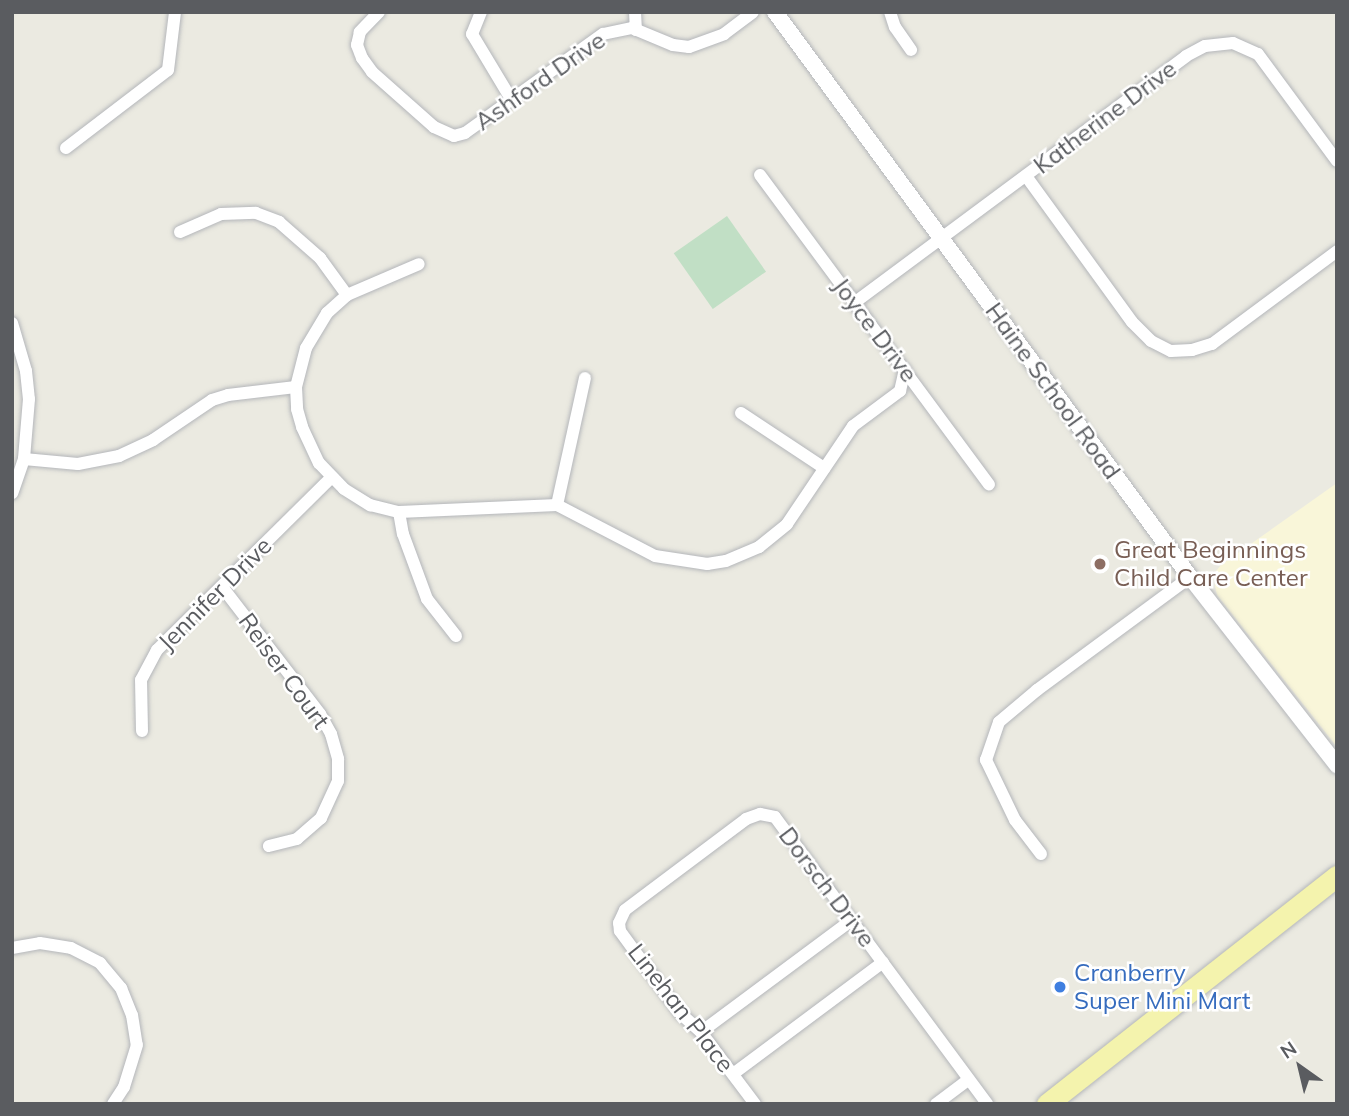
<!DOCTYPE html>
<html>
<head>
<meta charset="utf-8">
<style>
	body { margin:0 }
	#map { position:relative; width:1349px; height:1116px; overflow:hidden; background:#ebeae1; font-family:Mulish,sans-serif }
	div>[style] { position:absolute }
	.commercial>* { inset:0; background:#f9f6d9 }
	.green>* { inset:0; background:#c1dfc5; transform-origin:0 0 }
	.roads { filter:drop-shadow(0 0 2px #b4b6ba) drop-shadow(0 0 2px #b4b6ba) }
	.minor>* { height:12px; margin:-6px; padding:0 6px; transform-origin:6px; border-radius:6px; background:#fff }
	.tertiary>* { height:16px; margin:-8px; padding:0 8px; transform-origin:8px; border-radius:8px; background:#fff }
	.primary>* { height:21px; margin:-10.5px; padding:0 10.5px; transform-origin:10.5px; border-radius:10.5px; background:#f4f3ad }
	.dots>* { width:19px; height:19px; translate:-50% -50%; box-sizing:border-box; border:4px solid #fff; border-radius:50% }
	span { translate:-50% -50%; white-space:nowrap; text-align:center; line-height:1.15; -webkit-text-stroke:5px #fff; paint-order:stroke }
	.street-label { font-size:24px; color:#5a5c60 }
	.education-label { font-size:24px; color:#785e54 }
	.left { translate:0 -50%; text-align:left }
	.shop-label { font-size:24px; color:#366cbe }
	.frame { position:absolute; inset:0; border:14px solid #5a5c60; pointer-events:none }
	.north { position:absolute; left:1265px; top:1032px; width:70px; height:70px; -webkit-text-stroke:5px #fff; paint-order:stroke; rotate:326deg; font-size:19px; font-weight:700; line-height:28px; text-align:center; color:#5a5c60 }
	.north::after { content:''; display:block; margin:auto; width:24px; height:32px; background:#5a5c60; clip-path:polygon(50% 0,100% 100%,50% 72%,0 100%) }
</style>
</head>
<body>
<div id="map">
	<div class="commercial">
		<div style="clip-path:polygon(1337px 483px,1337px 747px,1217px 595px,1215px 586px,1216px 571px,1221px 565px)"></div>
	</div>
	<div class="green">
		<div style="left:727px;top:216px;width:68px;height:65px;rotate:55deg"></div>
	</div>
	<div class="roads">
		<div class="minor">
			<div style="left:379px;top:12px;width:28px;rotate:134deg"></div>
			<div style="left:360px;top:32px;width:13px;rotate:103deg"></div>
			<div style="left:357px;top:45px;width:14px;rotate:69deg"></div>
			<div style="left:362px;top:58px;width:17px;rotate:54deg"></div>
			<div style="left:372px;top:72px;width:83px;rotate:41.6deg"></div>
			<div style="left:434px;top:127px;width:22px;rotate:24deg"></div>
			<div style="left:454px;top:136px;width:11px;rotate:-15deg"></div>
			<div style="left:465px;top:133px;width:170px;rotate:-35.7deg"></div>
			<div style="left:603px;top:34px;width:30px;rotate:-12deg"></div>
			<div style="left:632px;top:28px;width:44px;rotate:22.5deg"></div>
			<div style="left:673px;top:45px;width:16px;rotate:7deg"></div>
			<div style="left:689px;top:47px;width:37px;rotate:-20deg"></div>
			<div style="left:724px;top:34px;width:36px;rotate:-37deg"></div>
			<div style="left:481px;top:12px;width:24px;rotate:112deg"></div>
			<div style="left:472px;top:34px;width:76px;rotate:59deg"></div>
			<div style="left:635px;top:12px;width:18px;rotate:87deg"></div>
			<div style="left:890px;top:12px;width:16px;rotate:72deg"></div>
			<div style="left:895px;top:27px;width:28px;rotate:55deg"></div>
			<div style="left:66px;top:148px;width:128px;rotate:-37.4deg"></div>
			<div style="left:168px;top:70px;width:58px;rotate:-83.1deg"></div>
			<div style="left:760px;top:175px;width:385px;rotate:53.5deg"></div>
			<div style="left:1026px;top:176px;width:180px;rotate:54deg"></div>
			<div style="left:1132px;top:322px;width:27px;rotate:45deg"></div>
			<div style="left:1151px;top:341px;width:22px;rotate:27deg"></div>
			<div style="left:1171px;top:351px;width:21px;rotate:-3deg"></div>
			<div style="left:1192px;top:350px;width:21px;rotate:-17deg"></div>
			<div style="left:1212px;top:344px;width:156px;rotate:-36.6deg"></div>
			<div style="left:180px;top:232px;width:45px;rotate:-23.7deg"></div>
			<div style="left:221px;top:214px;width:35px;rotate:-2deg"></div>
			<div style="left:256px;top:213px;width:25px;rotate:21deg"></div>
			<div style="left:279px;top:222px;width:55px;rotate:41.3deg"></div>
			<div style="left:320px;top:258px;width:46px;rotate:53.9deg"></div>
			<div style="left:854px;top:303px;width:414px;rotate:-36.6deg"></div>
			<div style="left:1186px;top:56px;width:21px;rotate:-28deg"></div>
			<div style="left:1205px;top:46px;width:28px;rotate:-6deg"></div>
			<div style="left:1233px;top:43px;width:27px;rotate:24deg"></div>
			<div style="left:1258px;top:54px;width:133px;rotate:53.6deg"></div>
			<div style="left:12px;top:323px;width:50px;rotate:73.7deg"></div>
			<div style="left:26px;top:371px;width:28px;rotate:84deg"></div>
			<div style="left:29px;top:399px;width:60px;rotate:94.8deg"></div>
			<div style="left:24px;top:459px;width:36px;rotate:109deg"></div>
			<div style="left:296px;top:387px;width:40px;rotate:-75.6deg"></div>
			<div style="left:306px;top:348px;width:41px;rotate:-59deg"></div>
			<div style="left:327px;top:313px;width:27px;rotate:-42deg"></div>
			<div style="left:347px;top:295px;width:78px;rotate:-23.3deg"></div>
			<div style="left:741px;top:413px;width:100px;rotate:33.5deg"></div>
			<div style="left:24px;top:459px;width:54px;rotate:5.3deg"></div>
			<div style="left:78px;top:464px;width:42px;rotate:-11deg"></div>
			<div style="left:119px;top:456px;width:38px;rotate:-25deg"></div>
			<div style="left:153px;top:440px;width:71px;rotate:-34.1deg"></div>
			<div style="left:212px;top:400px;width:17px;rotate:-17deg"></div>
			<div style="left:228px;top:395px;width:68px;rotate:-6.7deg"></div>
			<div style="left:296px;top:387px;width:22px;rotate:87deg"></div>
			<div style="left:297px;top:409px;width:19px;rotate:74deg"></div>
			<div style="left:302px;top:427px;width:40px;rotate:65deg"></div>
			<div style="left:319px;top:463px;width:36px;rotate:46deg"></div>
			<div style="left:344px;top:489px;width:31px;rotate:32deg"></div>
			<div style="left:370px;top:505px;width:30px;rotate:14deg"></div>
			<div style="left:399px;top:512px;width:158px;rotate:-2.5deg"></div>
			<div style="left:557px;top:505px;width:110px;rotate:27.5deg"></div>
			<div style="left:655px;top:556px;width:53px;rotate:8.7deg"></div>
			<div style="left:707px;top:564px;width:19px;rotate:-9deg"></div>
			<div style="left:726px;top:561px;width:36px;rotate:-23deg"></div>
			<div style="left:759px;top:547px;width:36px;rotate:-39deg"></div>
			<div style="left:787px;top:524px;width:118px;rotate:-56deg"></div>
			<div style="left:853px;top:426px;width:59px;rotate:-36.7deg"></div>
			<div style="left:900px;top:391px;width:22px;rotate:-77deg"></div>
			<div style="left:557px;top:505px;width:130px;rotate:-77.6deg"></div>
			<div style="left:399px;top:512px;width:22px;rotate:80deg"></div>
			<div style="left:403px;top:534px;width:69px;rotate:69.7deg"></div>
			<div style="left:427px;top:599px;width:47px;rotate:51.9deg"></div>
			<div style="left:223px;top:588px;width:159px;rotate:52.4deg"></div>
			<div style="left:320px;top:714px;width:23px;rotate:61deg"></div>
			<div style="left:331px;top:734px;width:26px;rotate:74deg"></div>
			<div style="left:338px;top:759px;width:22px;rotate:90deg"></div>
			<div style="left:338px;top:781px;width:41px;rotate:114.7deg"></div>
			<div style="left:321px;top:818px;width:32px;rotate:139deg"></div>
			<div style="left:297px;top:839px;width:29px;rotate:166deg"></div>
			<div style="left:142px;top:731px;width:51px;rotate:-91.1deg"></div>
			<div style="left:141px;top:680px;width:34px;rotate:-62deg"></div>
			<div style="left:157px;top:650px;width:246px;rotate:-44.7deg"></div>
			<div style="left:1041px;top:854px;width:43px;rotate:-127.4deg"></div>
			<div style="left:1015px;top:820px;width:67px;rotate:-115.8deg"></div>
			<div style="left:986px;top:760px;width:40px;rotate:-71.1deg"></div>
			<div style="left:999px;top:722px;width:50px;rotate:-40.1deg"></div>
			<div style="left:1037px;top:690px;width:190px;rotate:-36.4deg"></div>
			<div style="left:12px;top:948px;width:28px;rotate:-10deg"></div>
			<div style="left:40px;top:943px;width:31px;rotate:9deg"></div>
			<div style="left:71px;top:948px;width:33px;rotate:27deg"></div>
			<div style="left:100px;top:963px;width:33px;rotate:50deg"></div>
			<div style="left:121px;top:988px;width:29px;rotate:68deg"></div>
			<div style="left:132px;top:1015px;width:30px;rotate:81deg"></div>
			<div style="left:137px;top:1045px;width:44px;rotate:107.2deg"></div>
			<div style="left:124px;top:1087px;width:20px;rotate:123deg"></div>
			<div style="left:701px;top:1032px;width:188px;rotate:-36.6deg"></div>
			<div style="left:733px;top:1074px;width:187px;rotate:-36.7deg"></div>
			<div style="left:755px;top:1104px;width:90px;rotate:-126.9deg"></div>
			<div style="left:701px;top:1032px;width:28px;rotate:-138deg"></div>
			<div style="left:680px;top:1013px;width:102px;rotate:-126.2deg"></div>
			<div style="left:620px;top:931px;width:8px;rotate:-97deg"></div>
			<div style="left:619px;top:923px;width:14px;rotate:-65deg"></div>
			<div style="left:625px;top:910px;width:151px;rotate:-36.9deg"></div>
			<div style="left:746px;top:819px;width:15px;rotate:-20deg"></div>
			<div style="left:760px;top:814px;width:15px;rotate:11deg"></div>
			<div style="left:775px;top:817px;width:357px;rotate:53.5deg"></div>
			<div style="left:936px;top:1104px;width:40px;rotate:-37deg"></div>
		</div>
		<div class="tertiary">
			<div style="left:775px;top:12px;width:701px;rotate:53.7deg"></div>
			<div style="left:1190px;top:577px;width:239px;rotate:52deg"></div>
		</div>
		<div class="primary">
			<div style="left:1047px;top:1104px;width:369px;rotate:-38.2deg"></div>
		</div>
	</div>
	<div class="dots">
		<div style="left:1100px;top:564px;background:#8d6e63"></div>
		<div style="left:1060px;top:987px;background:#3f7fe0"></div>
	</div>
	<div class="street-label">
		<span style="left:540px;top:81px;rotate:-35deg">Ashford Drive</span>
		<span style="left:1105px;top:117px;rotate:-37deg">Katherine Drive</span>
		<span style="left:875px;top:330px;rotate:53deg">Joyce Drive</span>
		<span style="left:1053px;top:391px;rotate:54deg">Haine School Road</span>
		<span style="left:215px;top:594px;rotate:-45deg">Jennifer Drive</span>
		<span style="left:284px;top:671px;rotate:54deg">Reiser Court</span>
		<span style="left:827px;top:887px;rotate:53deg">Dorsch Drive</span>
		<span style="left:681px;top:1008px;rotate:52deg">Linehan Place</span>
	</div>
	<div class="education-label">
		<span class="left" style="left:1114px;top:564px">Great Beginnings<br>Child Care Center</span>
	</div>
	<div class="shop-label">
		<span class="left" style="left:1074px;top:987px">Cranberry<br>Super Mini Mart</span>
	</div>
	<div class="frame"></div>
	<div class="north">N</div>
</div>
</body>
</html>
